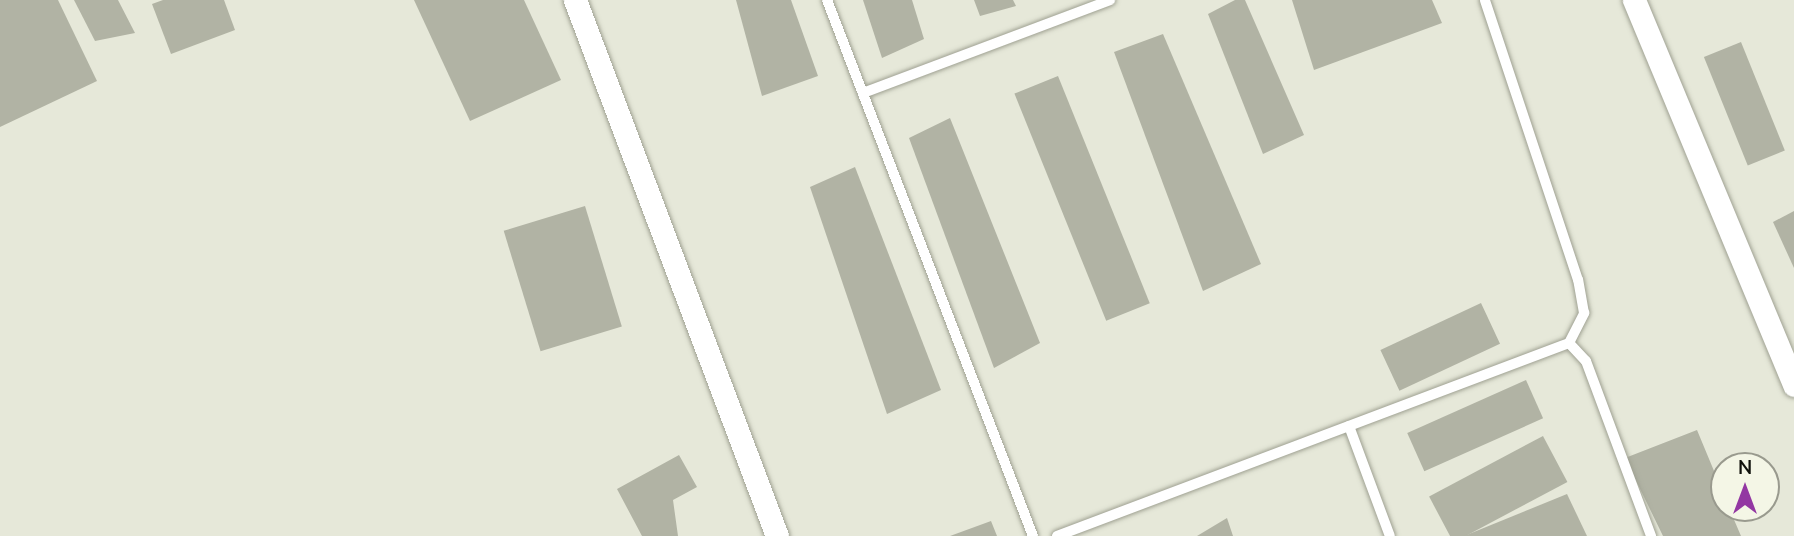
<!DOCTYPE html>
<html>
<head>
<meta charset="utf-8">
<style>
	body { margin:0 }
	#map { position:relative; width:1794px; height:536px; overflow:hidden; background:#e6e8d9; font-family:"Nunito Sans",sans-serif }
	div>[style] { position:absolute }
	.building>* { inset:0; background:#b1b3a4; transform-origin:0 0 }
	.roads { filter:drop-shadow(0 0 2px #9fa192) drop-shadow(0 0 2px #9fa192) }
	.lane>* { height:10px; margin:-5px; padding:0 5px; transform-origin:5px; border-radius:5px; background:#fff }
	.street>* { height:23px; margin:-11.5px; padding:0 11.5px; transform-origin:11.5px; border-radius:11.5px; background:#fff }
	span { translate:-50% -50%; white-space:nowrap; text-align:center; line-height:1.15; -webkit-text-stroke:6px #f4f6e6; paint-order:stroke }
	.north { position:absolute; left:1710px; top:452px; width:70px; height:70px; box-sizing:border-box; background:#f4f6e6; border:2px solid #999a8e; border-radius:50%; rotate:0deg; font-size:19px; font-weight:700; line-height:28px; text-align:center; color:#10110b }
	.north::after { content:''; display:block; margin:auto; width:24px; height:32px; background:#9337a2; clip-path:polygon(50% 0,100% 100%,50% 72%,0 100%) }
</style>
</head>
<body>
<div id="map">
	<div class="building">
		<div style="clip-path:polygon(0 0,58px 0,97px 81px,0 127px)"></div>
		<div style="clip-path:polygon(74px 0,118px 0,135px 33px,95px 41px)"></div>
		<div style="clip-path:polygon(163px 0,224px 0,235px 30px,171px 54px,152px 4px)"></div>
		<div style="clip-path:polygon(414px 0,524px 0,561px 80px,470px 121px)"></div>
		<div style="clip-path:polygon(736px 0,791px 0,818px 76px,762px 96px)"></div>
		<div style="clip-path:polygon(863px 0,912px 0,924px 39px,882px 58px)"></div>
		<div style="clip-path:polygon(974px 0,1013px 0,1016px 6px,980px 16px)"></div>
		<div style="clip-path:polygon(1235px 0,1245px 0,1304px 135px,1263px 154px,1208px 14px)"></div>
		<div style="clip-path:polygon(1292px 0,1432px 0,1442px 23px,1314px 70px)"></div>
		<div style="clip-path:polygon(1163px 34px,1261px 264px,1203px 291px,1114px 52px)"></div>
		<div style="left:1741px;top:42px;width:117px;height:40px;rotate:68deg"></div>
		<div style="left:1058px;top:76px;width:245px;height:47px;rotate:68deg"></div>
		<div style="clip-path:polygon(950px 118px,1040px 343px,994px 368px,909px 138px)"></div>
		<div style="clip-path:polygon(855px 167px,941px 390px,887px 414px,810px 187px)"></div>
		<div style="left:585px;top:206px;width:126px;height:85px;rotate:73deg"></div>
		<div style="clip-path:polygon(1794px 211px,1794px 268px,1773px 222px)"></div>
		<div style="left:1481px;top:303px;width:45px;height:111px;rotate:65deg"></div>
		<div style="left:1526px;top:380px;width:42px;height:130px;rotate:66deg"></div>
		<div style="clip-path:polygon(1697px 430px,1724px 495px,1724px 508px,1729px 508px,1741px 536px,1663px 536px,1625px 458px)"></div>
		<div style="left:1543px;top:436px;width:52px;height:129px;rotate:62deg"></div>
		<div style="clip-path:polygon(679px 455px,697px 487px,673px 500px,678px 536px,642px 536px,617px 489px)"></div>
		<div style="clip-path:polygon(1567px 494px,1587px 536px,1464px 536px)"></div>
		<div style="clip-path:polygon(1227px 518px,1233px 536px,1197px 536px)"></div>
		<div style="clip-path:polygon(991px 521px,997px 536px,950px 536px)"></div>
	</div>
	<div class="roads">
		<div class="lane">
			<div style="left:827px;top:0;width:574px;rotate:68.98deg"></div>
			<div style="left:863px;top:93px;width:264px;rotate:-20.6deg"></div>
			<div style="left:1569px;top:343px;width:25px;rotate:47deg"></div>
			<div style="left:1586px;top:361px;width:187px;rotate:69.6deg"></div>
			<div style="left:1349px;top:426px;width:117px;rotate:69.6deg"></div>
			<div style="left:1057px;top:536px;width:547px;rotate:-20.65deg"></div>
			<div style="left:1569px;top:343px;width:34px;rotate:-63deg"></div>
			<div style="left:1584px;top:313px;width:34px;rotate:-100deg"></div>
			<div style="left:1578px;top:280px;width:295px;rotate:-108.4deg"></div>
		</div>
		<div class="street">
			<div style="left:575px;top:0;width:573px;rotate:69.35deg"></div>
			<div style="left:1634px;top:0;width:417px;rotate:67.4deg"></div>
		</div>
	</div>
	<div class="north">N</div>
</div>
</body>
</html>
